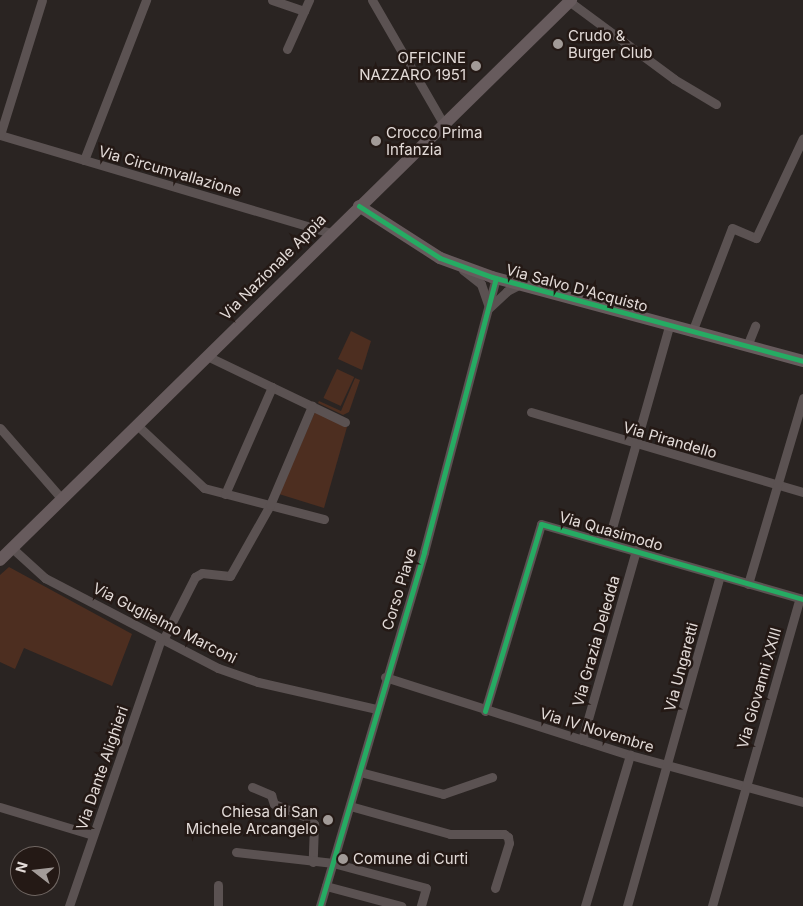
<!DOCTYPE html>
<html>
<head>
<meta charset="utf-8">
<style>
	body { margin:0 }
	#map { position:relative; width:803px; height:906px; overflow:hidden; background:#2a2422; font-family:Inter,sans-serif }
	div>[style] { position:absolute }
	.green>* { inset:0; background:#4d2e20; transform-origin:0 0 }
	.street>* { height:9px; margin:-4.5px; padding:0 4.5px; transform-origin:4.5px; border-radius:4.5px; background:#5b5252 }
	.secondary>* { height:12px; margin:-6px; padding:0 6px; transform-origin:6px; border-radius:6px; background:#675b5d }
	.cycleway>* { height:5px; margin:-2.5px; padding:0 2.5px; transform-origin:2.5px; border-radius:2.5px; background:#26ab63 }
	.dots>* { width:14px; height:14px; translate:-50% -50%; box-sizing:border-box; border:2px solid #241915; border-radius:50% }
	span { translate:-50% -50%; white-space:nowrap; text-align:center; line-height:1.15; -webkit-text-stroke:5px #241915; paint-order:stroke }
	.poi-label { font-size:15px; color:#e3dbd8 }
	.left { translate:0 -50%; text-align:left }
	.right { translate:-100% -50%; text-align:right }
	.street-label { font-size:15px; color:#e3dbd8 }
	.north { position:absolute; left:10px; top:846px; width:50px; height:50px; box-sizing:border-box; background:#241915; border:1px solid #706763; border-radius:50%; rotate:286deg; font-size:14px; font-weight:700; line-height:20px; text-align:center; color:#e3dbd8 }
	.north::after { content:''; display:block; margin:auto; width:18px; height:22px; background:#a29b98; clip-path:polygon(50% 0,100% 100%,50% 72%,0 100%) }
</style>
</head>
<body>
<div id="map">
	<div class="green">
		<div style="clip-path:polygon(351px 331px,371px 341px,362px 370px,338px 359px)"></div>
		<div style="left:337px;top:369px;width:19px;height:32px;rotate:25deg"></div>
		<div style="clip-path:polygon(355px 378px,360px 380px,349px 412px,343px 415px,318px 403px,319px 401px,341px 411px)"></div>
		<div style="clip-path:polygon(315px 412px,347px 427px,324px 508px,279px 494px)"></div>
		<div style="clip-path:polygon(9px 567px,132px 634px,112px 686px,24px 648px,15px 669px,0 662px,0 575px)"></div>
	</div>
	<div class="street">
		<div style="left:272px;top:0;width:34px;rotate:19deg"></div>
		<div style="left:372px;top:0;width:142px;rotate:60deg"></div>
		<div style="left:570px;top:2px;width:129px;rotate:36.5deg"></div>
		<div style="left:674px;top:79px;width:49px;rotate:30.8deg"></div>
		<div style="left:287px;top:49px;width:54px;rotate:-65.8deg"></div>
		<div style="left:0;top:135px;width:345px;rotate:16.5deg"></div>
		<div style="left:0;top:135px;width:141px;rotate:-72.7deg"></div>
		<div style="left:84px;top:160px;width:172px;rotate:-68.8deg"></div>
		<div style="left:463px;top:270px;width:23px;rotate:38deg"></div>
		<div style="left:481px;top:284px;width:21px;rotate:71deg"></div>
		<div style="left:489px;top:308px;width:25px;rotate:-43deg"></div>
		<div style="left:507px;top:291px;width:13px;rotate:-27deg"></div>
		<div style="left:692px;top:332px;width:111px;rotate:-69deg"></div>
		<div style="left:732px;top:228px;width:26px;rotate:23deg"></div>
		<div style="left:756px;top:238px;width:110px;rotate:-64.8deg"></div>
		<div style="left:747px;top:346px;width:22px;rotate:-68deg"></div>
		<div style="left:207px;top:356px;width:153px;rotate:25.6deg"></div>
		<div style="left:531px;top:412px;width:284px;rotate:16.4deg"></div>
		<div style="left:137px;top:425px;width:92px;rotate:43.2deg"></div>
		<div style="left:204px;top:488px;width:124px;rotate:14.5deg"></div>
		<div style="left:0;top:428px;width:94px;rotate:48.9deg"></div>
		<div style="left:225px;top:494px;width:117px;rotate:-66.3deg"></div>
		<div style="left:608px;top:542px;width:224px;rotate:-74.2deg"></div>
		<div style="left:12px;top:548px;width:45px;rotate:42.3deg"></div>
		<div style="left:45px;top:578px;width:195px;rotate:27.5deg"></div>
		<div style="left:218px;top:668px;width:42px;rotate:19.3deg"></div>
		<div style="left:258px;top:682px;width:122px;rotate:12.8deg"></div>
		<div style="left:748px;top:584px;width:194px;rotate:-73.5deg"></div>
		<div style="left:163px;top:640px;width:71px;rotate:-63.1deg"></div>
		<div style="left:195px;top:577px;width:8px;rotate:-30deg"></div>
		<div style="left:202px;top:573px;width:28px;rotate:6deg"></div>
		<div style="left:230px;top:576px;width:81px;rotate:-60.6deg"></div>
		<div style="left:270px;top:505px;width:108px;rotate:-67deg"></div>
		<div style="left:385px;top:677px;width:257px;rotate:17.7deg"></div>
		<div style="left:630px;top:755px;width:179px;rotate:15.2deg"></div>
		<div style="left:485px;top:711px;width:195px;rotate:-73.3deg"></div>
		<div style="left:541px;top:524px;width:273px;rotate:16deg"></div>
		<div style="left:582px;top:740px;width:198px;rotate:-74.1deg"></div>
		<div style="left:360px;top:772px;width:86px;rotate:14.8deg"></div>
		<div style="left:443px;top:794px;width:52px;rotate:-19.1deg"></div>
		<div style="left:252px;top:787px;width:21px;rotate:23deg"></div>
		<div style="left:271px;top:795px;width:9px;rotate:72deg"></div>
		<div style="left:274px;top:804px;width:35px;rotate:22deg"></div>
		<div style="left:306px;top:817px;width:11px;rotate:41deg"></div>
		<div style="left:314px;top:824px;width:38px;rotate:92deg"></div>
		<div style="left:350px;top:806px;width:104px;rotate:15.6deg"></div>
		<div style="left:450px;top:834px;width:54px"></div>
		<div style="left:504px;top:834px;width:5px;rotate:37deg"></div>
		<div style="left:508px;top:837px;width:6px;rotate:81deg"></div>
		<div style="left:509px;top:843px;width:47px;rotate:107.3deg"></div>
		<div style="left:0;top:807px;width:97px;rotate:16.8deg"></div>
		<div style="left:236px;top:852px;width:98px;rotate:6.5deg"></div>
		<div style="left:333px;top:863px;width:96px;rotate:15deg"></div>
		<div style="left:426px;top:888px;width:19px;rotate:106deg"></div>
		<div style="left:326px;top:886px;width:78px;rotate:14.9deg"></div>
		<div style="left:69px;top:906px;width:282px;rotate:-71deg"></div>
		<div style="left:218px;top:906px;width:21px;rotate:-90deg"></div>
		<div style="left:320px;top:906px;width:369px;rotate:-73.6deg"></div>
		<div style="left:424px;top:552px;width:283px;rotate:-75.3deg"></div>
		<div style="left:585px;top:906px;width:158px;rotate:-73.4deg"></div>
		<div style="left:627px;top:906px;width:344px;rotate:-74.3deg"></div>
		<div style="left:712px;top:906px;width:320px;rotate:-74.1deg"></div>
	</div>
	<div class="secondary">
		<div style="left:359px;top:206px;width:96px;rotate:32.7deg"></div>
		<div style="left:440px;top:258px;width:55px;rotate:20.1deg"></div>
		<div style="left:492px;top:277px;width:322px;rotate:15.1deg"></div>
		<div style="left:0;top:560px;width:800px;rotate:-44.44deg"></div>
	</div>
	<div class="cycleway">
		<div style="left:359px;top:206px;width:96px;rotate:32.7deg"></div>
		<div style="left:440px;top:258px;width:55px;rotate:20.1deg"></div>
		<div style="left:492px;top:277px;width:322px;rotate:15.1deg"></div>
		<div style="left:485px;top:711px;width:195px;rotate:-73.3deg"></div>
		<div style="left:541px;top:524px;width:273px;rotate:16deg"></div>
		<div style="left:320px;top:906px;width:369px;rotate:-73.6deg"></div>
		<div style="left:424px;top:552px;width:283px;rotate:-75.3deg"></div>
	</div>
	<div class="dots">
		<div style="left:558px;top:44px;background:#a29b98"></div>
		<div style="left:476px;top:66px;background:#a29b98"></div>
		<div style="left:376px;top:141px;background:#a29b98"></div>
		<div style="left:328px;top:820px;background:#a29b98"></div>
		<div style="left:343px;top:859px;background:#a29b98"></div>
	</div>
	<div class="poi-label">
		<span class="left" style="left:568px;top:44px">Crudo &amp;<br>Burger Club</span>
		<span class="right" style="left:466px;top:66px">OFFICINE<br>NAZZARO 1951</span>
		<span class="left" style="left:386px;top:141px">Crocco Prima<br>Infanzia</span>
		<span class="right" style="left:318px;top:820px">Chiesa di San<br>Michele Arcangelo</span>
		<span class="left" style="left:353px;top:859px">Comune di Curti</span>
	</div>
	<div class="street-label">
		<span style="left:170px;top:171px;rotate:16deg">Via Circumvallazione</span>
		<span style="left:273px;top:267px;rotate:-45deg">Via Nazionale Appia</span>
		<span style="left:577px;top:288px;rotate:15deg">Via Salvo D'Acquisto</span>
		<span style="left:670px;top:440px;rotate:16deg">Via Pirandello</span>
		<span style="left:611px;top:531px;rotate:16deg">Via Quasimodo</span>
		<span style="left:399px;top:589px;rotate:-73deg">Corso Piave</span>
		<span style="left:165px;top:623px;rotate:27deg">Via Guglielmo Marconi</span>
		<span style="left:596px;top:641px;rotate:-74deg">Via Grazia Deledda</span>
		<span style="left:681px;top:667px;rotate:-75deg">Via Ungaretti</span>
		<span style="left:759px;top:688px;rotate:-74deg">Via Giovanni XXIII</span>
		<span style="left:597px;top:730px;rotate:17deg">Via IV Novembre</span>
		<span style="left:102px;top:768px;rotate:-71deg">Via Dante Alighieri</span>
	</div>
	<div class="north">N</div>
</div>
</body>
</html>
